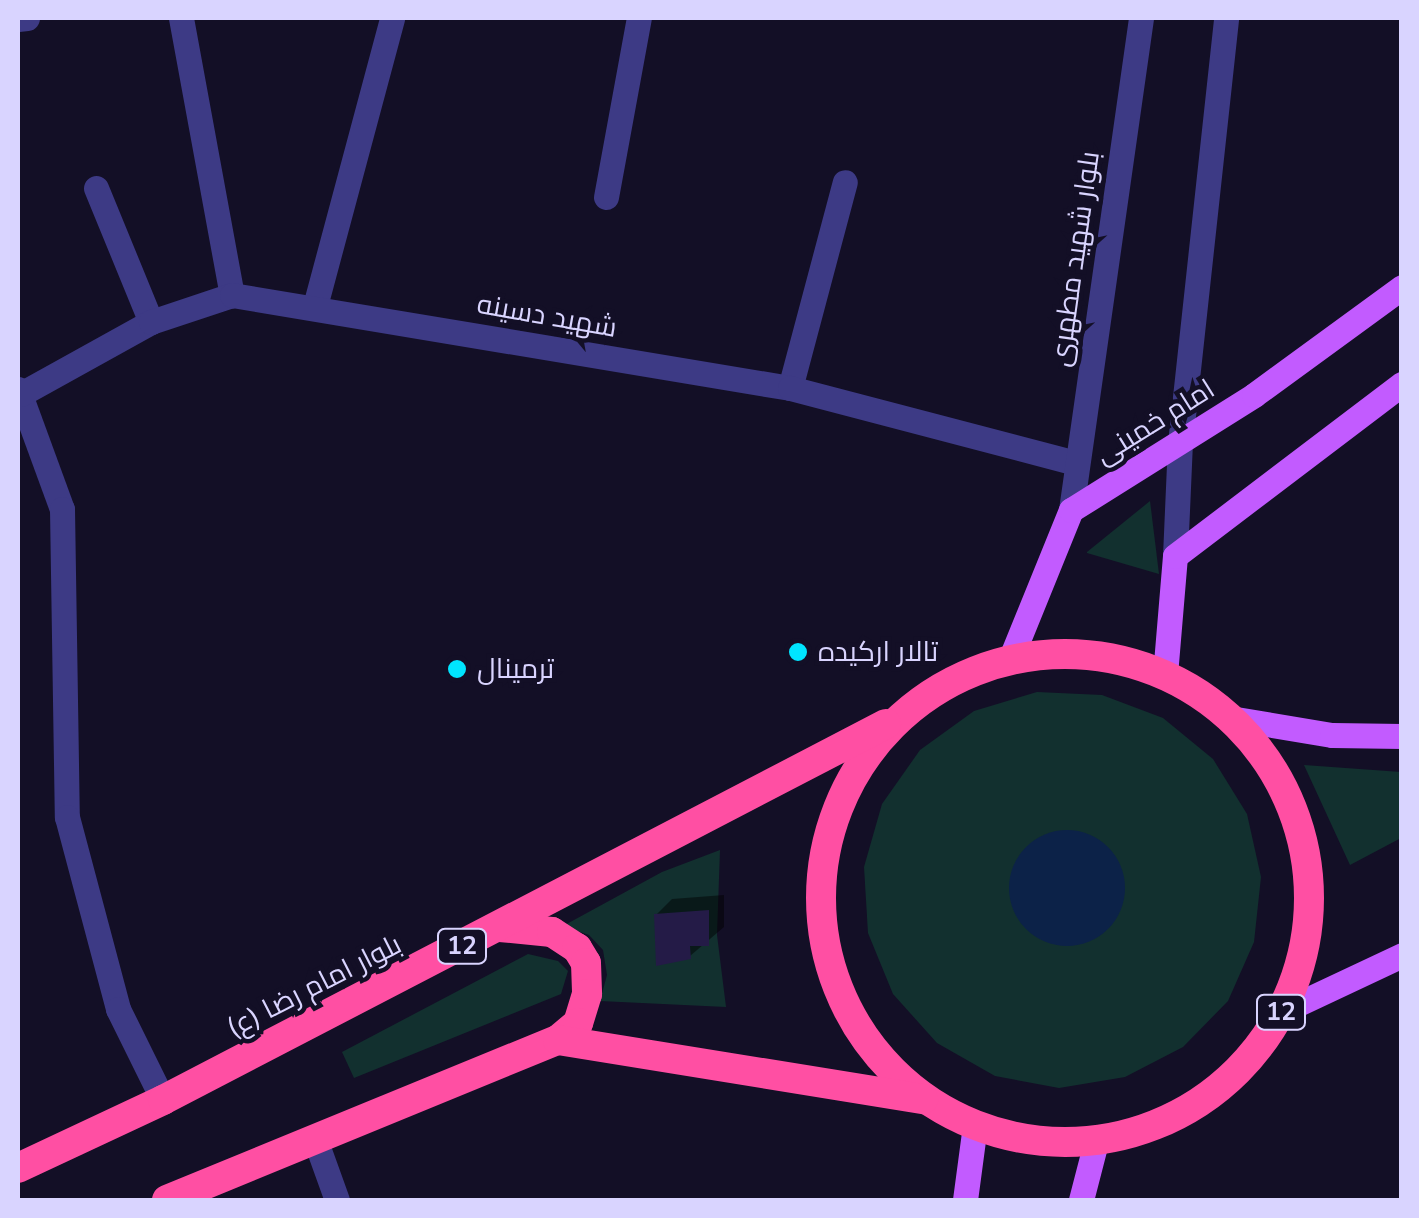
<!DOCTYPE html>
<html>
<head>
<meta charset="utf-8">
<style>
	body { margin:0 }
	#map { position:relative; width:1419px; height:1218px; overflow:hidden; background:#130f26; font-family:"Nunito Sans",Cairo,sans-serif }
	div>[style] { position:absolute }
	.green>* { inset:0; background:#12302f }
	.water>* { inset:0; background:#0c2248 }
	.round { border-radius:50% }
	.shadow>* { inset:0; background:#0007 }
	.building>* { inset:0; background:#241b47 }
	.minor>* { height:25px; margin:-12.5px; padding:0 12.5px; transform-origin:12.5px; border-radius:12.5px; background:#3d3a85 }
	.major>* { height:25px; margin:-12.5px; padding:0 12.5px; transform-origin:12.5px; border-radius:12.5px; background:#c25bff }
	.highway>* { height:30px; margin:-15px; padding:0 15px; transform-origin:15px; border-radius:15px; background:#ff4fa3 }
	.highway>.ring { margin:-15px; padding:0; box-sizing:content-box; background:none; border:30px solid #ff4fa3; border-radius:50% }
	.dots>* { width:28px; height:28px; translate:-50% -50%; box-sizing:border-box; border:5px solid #130f26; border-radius:50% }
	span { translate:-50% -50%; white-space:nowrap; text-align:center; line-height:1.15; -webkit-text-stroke:9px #130f26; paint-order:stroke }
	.shield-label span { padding:2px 8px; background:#130f26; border:2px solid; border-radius:8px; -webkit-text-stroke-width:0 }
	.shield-label { font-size:25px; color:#d9d4ff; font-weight:700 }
	.street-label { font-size:28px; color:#d9d4ff }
	.poi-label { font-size:28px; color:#d9d4ff }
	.left { translate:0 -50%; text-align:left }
	.frame { position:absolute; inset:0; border:20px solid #d9d4ff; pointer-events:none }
</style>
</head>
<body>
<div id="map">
	<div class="green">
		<div style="clip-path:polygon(1150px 501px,1159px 574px,1087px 553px,1087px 552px)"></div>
		<div style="clip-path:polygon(1037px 692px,1102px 695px,1163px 718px,1213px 759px,1247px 814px,1261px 877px,1254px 942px,1228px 1001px,1183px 1047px,1125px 1077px,1059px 1088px,995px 1076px,937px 1043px,893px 994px,868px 933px,864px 867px,882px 804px,920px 750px,974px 711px)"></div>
		<div style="clip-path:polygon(1304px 765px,1401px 772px,1401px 838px,1350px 865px)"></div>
		<div style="clip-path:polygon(720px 850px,717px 935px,726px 1007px,600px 1001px,607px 975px,603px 950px,589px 935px,563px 926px,662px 872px)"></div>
		<div style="clip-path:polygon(528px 954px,558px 961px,568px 971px,561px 994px,354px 1078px,342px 1052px)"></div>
	</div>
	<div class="water">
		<div class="round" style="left:1009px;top:830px;width:116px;height:116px"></div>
	</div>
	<div class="shadow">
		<div style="clip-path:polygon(724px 895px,724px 927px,690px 956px,656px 915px,672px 899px)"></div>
	</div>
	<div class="building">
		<div style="clip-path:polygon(709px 910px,709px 946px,690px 946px,691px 959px,656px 966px,654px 914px)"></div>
	</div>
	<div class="minor">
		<div style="left:181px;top:18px;width:282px;rotate:79.6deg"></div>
		<div style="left:18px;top:19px;width:9px;rotate:-6deg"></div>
		<div style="left:96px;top:188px;width:145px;rotate:67.7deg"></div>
		<div style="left:606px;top:197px;width:182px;rotate:-79.6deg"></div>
		<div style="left:315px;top:306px;width:298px;rotate:-75deg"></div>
		<div style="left:790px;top:388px;width:213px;rotate:-75.1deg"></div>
		<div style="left:18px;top:389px;width:128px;rotate:69.9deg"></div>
		<div style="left:62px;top:509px;width:308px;rotate:89.1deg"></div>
		<div style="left:67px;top:817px;width:199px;rotate:75.1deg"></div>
		<div style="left:118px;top:1009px;width:102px;rotate:63.7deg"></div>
		<div style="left:21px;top:394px;width:149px;rotate:-29deg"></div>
		<div style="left:151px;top:322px;width:85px;rotate:-18.4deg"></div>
		<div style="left:232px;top:295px;width:566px;rotate:9.46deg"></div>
		<div style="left:790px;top:388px;width:296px;rotate:14.7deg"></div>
		<div style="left:1071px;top:510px;width:497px;rotate:-81.9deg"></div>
		<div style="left:1175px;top:556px;width:113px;rotate:-87.5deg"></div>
		<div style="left:1180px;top:443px;width:427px;rotate:-83.8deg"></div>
		<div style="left:315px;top:1139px;width:65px;rotate:70.2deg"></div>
	</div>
	<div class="major">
		<div style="left:1010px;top:660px;width:162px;rotate:-67.9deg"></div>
		<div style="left:1071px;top:510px;width:216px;rotate:-32.1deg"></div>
		<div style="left:1254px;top:395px;width:183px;rotate:-36.1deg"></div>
		<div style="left:1165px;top:675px;width:119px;rotate:-85.2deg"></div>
		<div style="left:1175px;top:556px;width:285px;rotate:-37.2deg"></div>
		<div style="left:1230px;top:718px;width:103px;rotate:9.5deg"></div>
		<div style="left:1332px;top:735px;width:70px;rotate:0.8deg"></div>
		<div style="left:1281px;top:1012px;width:134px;rotate:-25.2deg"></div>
		<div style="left:965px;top:1200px;width:76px;rotate:-82.4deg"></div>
		<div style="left:1081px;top:1200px;width:60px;rotate:-75.5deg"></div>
	</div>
	<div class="highway">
		<div class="ring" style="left:821px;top:654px;width:458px;height:458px"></div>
		<div style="left:500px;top:927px;width:52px;rotate:5.5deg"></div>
		<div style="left:552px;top:932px;width:30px;rotate:33deg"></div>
		<div style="left:577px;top:948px;width:17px;rotate:59deg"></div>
		<div style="left:586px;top:963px;width:31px;rotate:88deg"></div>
		<div style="left:587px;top:994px;width:30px;rotate:107deg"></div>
		<div style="left:578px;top:1023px;width:26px;rotate:140deg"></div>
		<div style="left:18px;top:1168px;width:160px;rotate:-25.1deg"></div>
		<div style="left:163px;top:1100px;width:815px;rotate:-27.48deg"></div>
		<div style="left:167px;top:1200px;width:422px;rotate:-22.3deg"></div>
		<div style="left:558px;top:1040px;width:370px;rotate:9.2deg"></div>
	</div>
	<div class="dots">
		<div style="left:798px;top:652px;background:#00e5ff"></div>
		<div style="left:457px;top:669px;background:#00e5ff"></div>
	</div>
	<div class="shield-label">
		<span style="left:462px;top:946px">12</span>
		<span style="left:1281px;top:1012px">12</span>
	</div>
	<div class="street-label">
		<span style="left:1075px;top:259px;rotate:-82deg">بلوار شهید مطهری</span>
		<span style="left:547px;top:316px;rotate:10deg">شهید دسینه</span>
		<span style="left:1155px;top:422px;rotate:-32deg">امام خمینی</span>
		<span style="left:314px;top:986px;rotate:-27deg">بلوار امام رضا (ع)</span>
	</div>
	<div class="poi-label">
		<span class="left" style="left:818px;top:652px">تالار ارکیده</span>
		<span class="left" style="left:477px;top:669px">ترمینال</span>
	</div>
	<div class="frame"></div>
</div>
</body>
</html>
